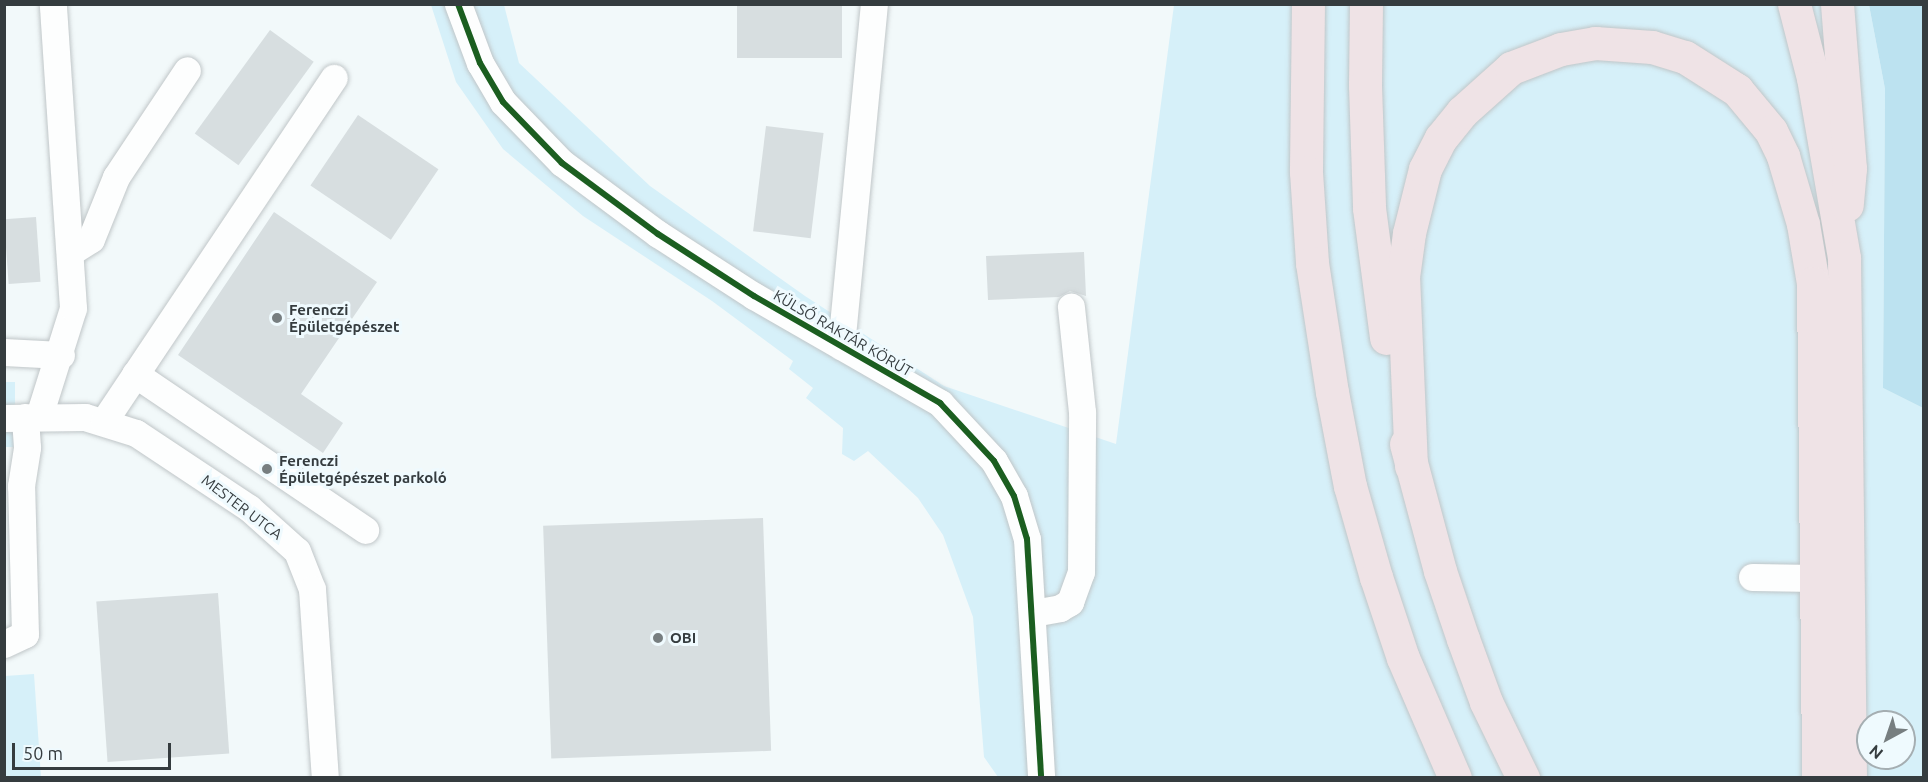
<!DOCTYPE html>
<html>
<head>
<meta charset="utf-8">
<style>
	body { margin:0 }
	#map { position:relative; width:1928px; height:782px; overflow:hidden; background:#f2f9fa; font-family:Ubuntu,sans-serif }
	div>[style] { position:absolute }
	.green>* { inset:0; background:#d6f0f9; transform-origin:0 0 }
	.forest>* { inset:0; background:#bce2f0 }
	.building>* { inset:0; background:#d7dee0; transform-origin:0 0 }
	.roads { filter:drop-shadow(0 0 2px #c0c6c8) drop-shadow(0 0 2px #c0c6c8) }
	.minor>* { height:27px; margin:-13.5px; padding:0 13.5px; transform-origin:13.5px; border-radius:13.5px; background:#fdfefe }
	.highway>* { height:33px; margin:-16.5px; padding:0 16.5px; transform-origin:16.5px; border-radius:16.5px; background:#efe3e6 }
	.cycleway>* { height:6px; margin:-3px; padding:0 3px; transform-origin:3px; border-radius:3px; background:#1b5e20 }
	.dots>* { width:16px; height:16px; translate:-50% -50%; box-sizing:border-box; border:3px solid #effafe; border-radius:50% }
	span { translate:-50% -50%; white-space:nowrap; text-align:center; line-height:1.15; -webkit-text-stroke:6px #effafe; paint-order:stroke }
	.poi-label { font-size:15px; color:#353c3f; font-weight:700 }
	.left { translate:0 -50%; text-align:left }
	.street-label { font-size:15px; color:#353c3f }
	.frame { position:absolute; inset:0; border:6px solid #353c3f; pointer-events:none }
	.north { position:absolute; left:1856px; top:710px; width:60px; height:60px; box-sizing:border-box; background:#effafe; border:2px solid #a5aeb2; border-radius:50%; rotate:220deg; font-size:16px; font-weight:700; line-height:24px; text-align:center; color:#353c3f }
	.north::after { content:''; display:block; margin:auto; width:21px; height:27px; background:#777e80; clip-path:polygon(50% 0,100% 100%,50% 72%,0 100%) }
	.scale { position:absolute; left:12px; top:743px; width:159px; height:27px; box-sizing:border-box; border:3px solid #353c3f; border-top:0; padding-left:8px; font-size:18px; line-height:21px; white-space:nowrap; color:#353c3f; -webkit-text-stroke:4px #effafe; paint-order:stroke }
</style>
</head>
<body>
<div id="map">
	<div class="green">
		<div style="clip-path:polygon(evenodd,431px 5px,504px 5px,519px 63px,650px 186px,805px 296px,944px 386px,1116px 444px,1174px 5px,1869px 5px,1885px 89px,1883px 388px,1923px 408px,1923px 777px,998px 777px,984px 757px,973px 617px,943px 535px,918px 498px,868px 451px,854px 461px,842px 454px,843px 428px,806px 398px,813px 388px,789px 369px,793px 361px,712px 301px,583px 216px,503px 149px,456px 82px,431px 5px,1868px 722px,1904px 722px,1904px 758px,1868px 758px,1868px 722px)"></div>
		<div style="left:4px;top:382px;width:11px;height:65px"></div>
		<div style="clip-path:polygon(34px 674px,41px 777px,5px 777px,5px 676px)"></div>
	</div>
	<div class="forest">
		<div style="clip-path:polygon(1869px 5px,1923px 5px,1923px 408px,1883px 388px,1885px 89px)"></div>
	</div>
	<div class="building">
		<div style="left:737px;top:4px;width:105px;height:54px"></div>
		<div style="left:270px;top:30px;width:54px;height:128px;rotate:36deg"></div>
		<div style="left:358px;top:115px;width:97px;height:85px;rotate:34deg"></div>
		<div style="left:766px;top:126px;width:58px;height:106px;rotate:7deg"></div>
		<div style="clip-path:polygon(274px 212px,377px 282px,301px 394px,343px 423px,323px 453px,178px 355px)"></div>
		<div style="left:36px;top:217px;width:65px;height:32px;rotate:86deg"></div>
		<div style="clip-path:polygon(1084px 252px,1086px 296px,1070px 291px,1059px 297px,988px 300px,986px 256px)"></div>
		<div style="left:763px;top:518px;width:233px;height:220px;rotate:88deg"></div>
		<div style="left:218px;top:593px;width:161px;height:122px;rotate:86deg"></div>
	</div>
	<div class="roads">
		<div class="minor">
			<div style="left:458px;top:4px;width:63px;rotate:69.6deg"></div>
			<div style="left:480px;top:63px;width:45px;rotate:59.5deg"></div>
			<div style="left:503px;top:102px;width:85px;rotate:46deg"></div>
			<div style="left:562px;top:163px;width:119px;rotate:36.5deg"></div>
			<div style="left:658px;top:234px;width:114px;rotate:32.9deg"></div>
			<div style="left:754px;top:296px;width:215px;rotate:29.9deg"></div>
			<div style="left:940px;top:403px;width:79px;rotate:47deg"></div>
			<div style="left:994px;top:461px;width:40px;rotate:60.3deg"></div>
			<div style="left:1014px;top:496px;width:45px;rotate:73.2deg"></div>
			<div style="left:1027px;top:539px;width:239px;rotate:86.6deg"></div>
			<div style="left:72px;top:251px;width:22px;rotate:-32deg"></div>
			<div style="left:91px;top:239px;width:67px;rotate:-68deg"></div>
			<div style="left:116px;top:177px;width:128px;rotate:-56.4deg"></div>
			<div style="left:841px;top:346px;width:344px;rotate:-84.5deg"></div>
			<div style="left:4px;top:352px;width:57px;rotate:3deg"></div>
			<div style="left:135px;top:374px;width:278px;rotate:34.1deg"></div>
			<div style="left:39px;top:416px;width:113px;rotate:-72.5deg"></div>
			<div style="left:73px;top:308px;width:303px;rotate:-93.8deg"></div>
			<div style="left:4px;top:418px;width:81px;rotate:-0.7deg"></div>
			<div style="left:85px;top:417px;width:53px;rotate:17.4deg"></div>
			<div style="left:136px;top:433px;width:136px;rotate:33.6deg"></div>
			<div style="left:249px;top:508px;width:64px;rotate:41.9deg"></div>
			<div style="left:297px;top:551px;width:41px;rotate:68.5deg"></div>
			<div style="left:312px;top:589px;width:189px;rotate:86.1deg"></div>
			<div style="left:104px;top:421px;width:413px;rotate:-56.2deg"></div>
			<div style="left:1752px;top:577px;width:64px;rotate:0.9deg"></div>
			<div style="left:1033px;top:613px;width:27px;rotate:-10deg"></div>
			<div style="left:1060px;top:608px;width:12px;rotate:-31deg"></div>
			<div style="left:1070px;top:602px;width:32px;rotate:-70deg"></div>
			<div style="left:1081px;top:572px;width:160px;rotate:-89.6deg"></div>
			<div style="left:1082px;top:412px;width:106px;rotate:-96deg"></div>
			<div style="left:4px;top:644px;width:23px;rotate:-25deg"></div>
			<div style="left:25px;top:634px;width:148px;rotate:-91.5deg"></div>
			<div style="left:21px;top:486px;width:39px;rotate:-81deg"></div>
			<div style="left:27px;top:447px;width:30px;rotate:-94deg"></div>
		</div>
		<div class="highway">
			<div style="left:1308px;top:4px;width:168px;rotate:90.7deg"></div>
			<div style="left:1306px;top:172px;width:91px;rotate:86.2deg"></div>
			<div style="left:1312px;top:263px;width:131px;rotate:81.2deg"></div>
			<div style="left:1332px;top:392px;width:96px;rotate:79.2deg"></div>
			<div style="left:1350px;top:486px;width:95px;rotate:74.1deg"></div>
			<div style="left:1376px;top:577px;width:85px;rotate:71.6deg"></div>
			<div style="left:1403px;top:658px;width:131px;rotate:66.6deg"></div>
			<div style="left:1366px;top:4px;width:81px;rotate:90.7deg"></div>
			<div style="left:1365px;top:85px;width:123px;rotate:88.1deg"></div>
			<div style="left:1369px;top:208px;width:131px;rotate:82.5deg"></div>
			<div style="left:1794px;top:4px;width:76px;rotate:75.6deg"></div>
			<div style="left:1813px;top:78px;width:183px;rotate:80.2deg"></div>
			<div style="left:1844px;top:258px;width:520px;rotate:89.34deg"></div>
			<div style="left:1837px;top:4px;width:165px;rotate:85.5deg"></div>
			<div style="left:1850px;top:168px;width:37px;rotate:95deg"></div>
			<div style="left:1406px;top:444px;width:131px;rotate:75deg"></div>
			<div style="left:1440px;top:571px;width:72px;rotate:71.3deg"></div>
			<div style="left:1463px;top:639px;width:67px;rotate:69.9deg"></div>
			<div style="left:1486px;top:702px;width:85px;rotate:64deg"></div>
			<div style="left:1411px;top:466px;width:189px;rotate:-92.4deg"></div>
			<div style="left:1403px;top:277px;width:44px;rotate:-82.2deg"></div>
			<div style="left:1409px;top:233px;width:66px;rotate:-76deg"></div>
			<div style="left:1425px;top:169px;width:35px;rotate:-63deg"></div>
			<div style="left:1441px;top:138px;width:33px;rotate:-51deg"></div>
			<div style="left:1462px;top:112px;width:66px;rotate:-41.9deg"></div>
			<div style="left:1511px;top:68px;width:53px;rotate:-20.8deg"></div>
			<div style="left:1561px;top:49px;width:35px;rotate:-10deg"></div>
			<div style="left:1595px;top:43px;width:57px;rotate:4deg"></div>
			<div style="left:1652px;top:47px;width:34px;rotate:17deg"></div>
			<div style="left:1685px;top:57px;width:62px;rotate:32.4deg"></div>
			<div style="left:1737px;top:90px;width:53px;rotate:50.3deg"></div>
			<div style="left:1771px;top:131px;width:28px;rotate:64deg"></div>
			<div style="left:1783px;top:156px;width:71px;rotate:73.6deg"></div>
			<div style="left:1803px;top:224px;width:60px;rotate:80.4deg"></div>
			<div style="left:1813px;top:283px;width:495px;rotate:89.4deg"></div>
		</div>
	</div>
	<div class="cycleway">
		<div style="left:458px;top:4px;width:63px;rotate:69.6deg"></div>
		<div style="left:480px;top:63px;width:45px;rotate:59.5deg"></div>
		<div style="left:503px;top:102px;width:85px;rotate:46deg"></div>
		<div style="left:562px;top:163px;width:119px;rotate:36.5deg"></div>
		<div style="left:658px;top:234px;width:114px;rotate:32.9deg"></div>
		<div style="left:754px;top:296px;width:215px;rotate:29.9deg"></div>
		<div style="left:940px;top:403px;width:79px;rotate:47deg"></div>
		<div style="left:994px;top:461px;width:40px;rotate:60.3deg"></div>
		<div style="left:1014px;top:496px;width:45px;rotate:73.2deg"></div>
		<div style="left:1027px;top:539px;width:239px;rotate:86.6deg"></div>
	</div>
	<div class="dots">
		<div style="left:277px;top:318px;background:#777e80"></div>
		<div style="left:267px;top:469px;background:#777e80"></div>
		<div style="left:658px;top:638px;background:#777e80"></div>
	</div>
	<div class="poi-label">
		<span class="left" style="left:289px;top:318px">Ferenczi<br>Épületgépészet</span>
		<span class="left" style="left:279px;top:469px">Ferenczi<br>Épületgépészet parkoló</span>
		<span class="left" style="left:670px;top:638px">OBI</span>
	</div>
	<div class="street-label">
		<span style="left:843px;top:333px;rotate:30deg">KÜLSŐ RAKTÁR KÖRÚT</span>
		<span style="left:242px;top:507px;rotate:37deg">MESTER UTCA</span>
	</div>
	<div class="frame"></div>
	<div class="north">N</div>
	<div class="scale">50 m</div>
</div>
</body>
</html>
